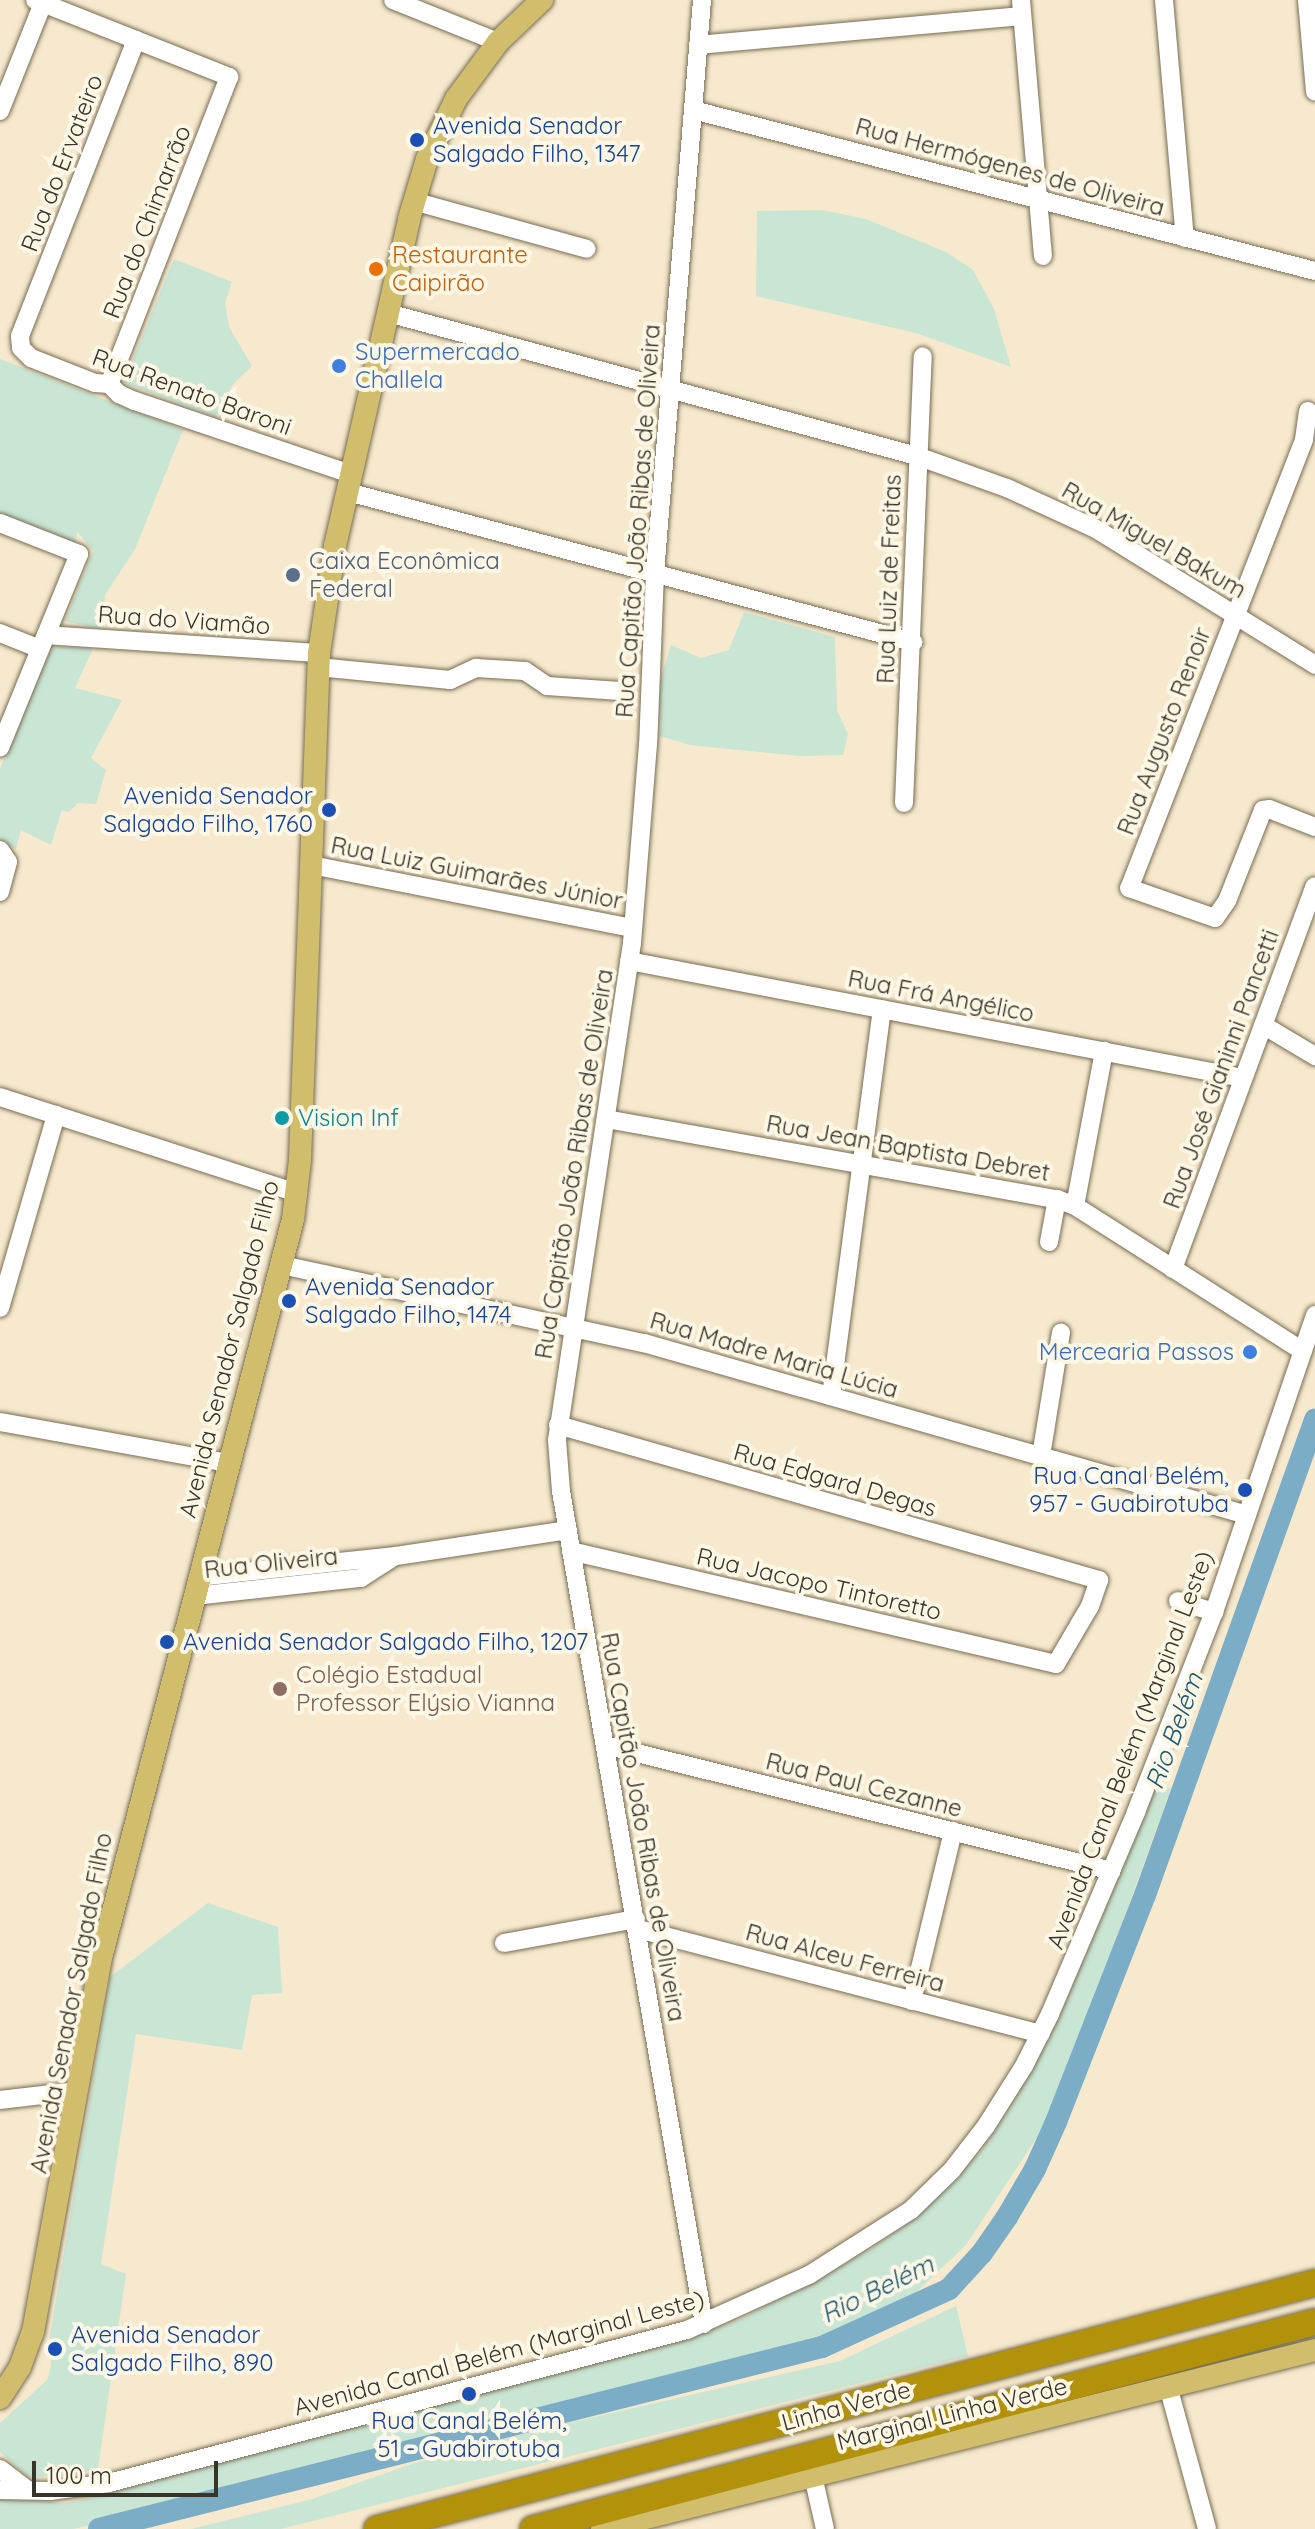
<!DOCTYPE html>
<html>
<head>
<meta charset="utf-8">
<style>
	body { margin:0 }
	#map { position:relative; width:1315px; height:2529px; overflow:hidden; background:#f6e9cd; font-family:Quicksand,sans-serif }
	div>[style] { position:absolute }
	.green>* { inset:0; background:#c9e5d3 }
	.river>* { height:22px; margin:-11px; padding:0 11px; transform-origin:11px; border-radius:11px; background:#7badc6 }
	.roads { filter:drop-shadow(0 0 2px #776c53) drop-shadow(0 0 2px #776c53) }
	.minor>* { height:18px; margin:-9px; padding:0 9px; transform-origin:9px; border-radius:9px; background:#fff }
	.major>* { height:22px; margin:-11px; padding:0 11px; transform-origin:11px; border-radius:11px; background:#d1be6d }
	.highway>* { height:26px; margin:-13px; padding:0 13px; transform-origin:13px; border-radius:13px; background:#b2920b }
	.dots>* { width:22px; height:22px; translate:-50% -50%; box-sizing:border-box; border:4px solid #fff7e6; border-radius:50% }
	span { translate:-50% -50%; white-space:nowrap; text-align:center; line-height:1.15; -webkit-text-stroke:8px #fff7e6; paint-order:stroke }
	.transit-label { font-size:24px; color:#164399 }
	.left { translate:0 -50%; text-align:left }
	.right { translate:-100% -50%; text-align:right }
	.street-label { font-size:24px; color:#393429 }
	.food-label { font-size:24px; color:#c56008 }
	.shop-label { font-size:24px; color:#366cbe }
	.service-label { font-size:24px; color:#4e5e75 }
	.culture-label { font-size:24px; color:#0d838f }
	.education-label { font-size:24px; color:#785e54 }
	.water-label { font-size:26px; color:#1a5973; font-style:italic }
	.scale { position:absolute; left:32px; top:2461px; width:186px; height:36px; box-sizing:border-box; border:4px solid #393429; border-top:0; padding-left:10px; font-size:24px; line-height:28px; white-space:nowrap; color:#393429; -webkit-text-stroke:6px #fff7e6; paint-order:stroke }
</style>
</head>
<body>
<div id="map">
	<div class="green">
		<div style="clip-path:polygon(822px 210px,866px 219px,946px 252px,973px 270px,994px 309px,1011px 367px,916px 333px,756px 296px,757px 211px)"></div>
		<div style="clip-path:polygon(174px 259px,232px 282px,225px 303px,229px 327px,252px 366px,234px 383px,216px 417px,123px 383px)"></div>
		<div style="clip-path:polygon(0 359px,183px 430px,135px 549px,105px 595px,101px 629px,65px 621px,93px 551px,77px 531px,76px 543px,0 514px)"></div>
		<div style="clip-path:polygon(744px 612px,835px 637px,837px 711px,848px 734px,843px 755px,800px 756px,690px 745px,660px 736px,659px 684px,671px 645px,701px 658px,729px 650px)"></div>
		<div style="clip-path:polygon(50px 647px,93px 648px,75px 688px,122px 700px,91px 758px,106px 770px,96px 804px,78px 803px,69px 812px,62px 810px,51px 845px,21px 830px,16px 849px,0 841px,0 769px)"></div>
		<div style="clip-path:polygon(1158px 1782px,1171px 1789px,1053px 2113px,966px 2245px,910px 2298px,821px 2341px,100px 2523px,73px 2529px,0 2529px,0 2498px,65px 2503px,94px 2497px,682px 2340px,741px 2319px,871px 2249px,912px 2220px,945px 2189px,981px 2151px,1015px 2100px,1053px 2029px)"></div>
		<div style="clip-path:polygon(208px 1903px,278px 1927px,282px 1993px,252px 1995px,242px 2050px,136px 2034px,101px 2264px,126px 2274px,98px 2469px,68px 2476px,28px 2477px,0 2452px,0 2423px,47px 2380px,51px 2366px,50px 2336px,110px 1977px)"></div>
		<div style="clip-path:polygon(956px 2306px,968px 2356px,281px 2529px,191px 2529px,312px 2499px,418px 2462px,559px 2425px,840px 2361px)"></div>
	</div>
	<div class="river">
		<div style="left:99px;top:2529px;width:746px;rotate:-14.13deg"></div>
		<div style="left:822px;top:2347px;width:140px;rotate:-24.5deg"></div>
		<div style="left:949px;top:2289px;width:49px;rotate:-47.5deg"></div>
		<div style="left:982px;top:2253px;width:44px;rotate:-55.2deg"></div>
		<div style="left:1007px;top:2217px;width:56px;rotate:-59.7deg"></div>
		<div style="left:1035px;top:2169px;width:51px;rotate:-65.9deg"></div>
		<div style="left:1056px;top:2122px;width:244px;rotate:-68.6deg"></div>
		<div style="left:1145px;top:1895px;width:505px;rotate:-70.31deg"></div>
	</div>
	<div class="roads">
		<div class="minor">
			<div style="left:35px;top:0;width:209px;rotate:21.6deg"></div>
			<div style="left:229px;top:77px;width:330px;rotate:111.3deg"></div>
			<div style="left:393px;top:0;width:113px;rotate:21.8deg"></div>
			<div style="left:702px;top:0;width:575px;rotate:94.69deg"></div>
			<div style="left:655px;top:573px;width:171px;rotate:92.3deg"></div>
			<div style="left:648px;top:744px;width:200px;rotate:94.6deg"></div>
			<div style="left:632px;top:943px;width:503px;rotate:98.58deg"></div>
			<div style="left:557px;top:1440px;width:51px;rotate:85.5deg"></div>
			<div style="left:561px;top:1491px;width:845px;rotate:80.26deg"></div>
			<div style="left:1021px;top:0;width:257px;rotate:85.1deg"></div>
			<div style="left:1164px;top:0;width:239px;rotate:85deg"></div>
			<div style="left:1307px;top:0;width:92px;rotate:85deg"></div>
			<div style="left:136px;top:40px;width:318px;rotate:111.4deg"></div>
			<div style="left:20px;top:336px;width:12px;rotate:85deg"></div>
			<div style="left:21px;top:348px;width:14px;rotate:45deg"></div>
			<div style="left:31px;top:358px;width:69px;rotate:21.3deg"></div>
			<div style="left:95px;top:383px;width:14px;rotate:4deg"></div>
			<div style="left:109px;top:384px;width:14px;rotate:45deg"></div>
			<div style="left:119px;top:394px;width:17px;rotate:24deg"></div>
			<div style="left:135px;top:401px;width:228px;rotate:18.7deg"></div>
			<div style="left:698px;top:45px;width:325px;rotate:-5.1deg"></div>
			<div style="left:693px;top:110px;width:642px;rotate:14.51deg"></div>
			<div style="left:0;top:111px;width:116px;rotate:-68.3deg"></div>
			<div style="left:413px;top:201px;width:180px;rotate:15.4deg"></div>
			<div style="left:388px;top:313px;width:548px;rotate:15.13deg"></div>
			<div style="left:917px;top:456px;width:96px;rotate:19.6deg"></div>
			<div style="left:1007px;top:488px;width:98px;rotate:24.7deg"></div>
			<div style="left:1096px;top:529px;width:258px;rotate:31.8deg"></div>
			<div style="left:1308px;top:411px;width:29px;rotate:98deg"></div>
			<div style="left:1304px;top:440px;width:481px;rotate:111.3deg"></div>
			<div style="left:1129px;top:888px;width:91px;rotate:19.2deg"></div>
			<div style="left:1215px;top:918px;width:21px;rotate:-55deg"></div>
			<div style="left:1227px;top:901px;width:98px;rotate:-68.4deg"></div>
			<div style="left:1263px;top:810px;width:6px;rotate:-9deg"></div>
			<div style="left:1269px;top:809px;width:49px;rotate:21.4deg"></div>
			<div style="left:348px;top:492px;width:585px;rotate:14.87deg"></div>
			<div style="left:0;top:523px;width:85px;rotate:21.4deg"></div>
			<div style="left:79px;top:554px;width:209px;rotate:112.2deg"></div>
			<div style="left:0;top:633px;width:43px;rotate:21.8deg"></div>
			<div style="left:46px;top:635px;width:274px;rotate:3.8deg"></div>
			<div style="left:318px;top:667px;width:133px;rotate:5.6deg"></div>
			<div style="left:450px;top:680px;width:29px;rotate:-25deg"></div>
			<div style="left:476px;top:668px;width:49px;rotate:3.5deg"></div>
			<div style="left:525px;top:671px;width:27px;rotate:34deg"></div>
			<div style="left:547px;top:686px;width:73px;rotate:3.9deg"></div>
			<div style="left:904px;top:803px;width:447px;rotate:-87.6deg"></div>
			<div style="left:0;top:850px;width:14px;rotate:56deg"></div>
			<div style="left:8px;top:862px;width:31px;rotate:105deg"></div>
			<div style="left:311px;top:865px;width:328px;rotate:11.1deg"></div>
			<div style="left:629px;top:961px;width:625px;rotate:10.79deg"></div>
			<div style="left:1263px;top:1025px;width:61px;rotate:30.8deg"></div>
			<div style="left:0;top:1097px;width:313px;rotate:17.9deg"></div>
			<div style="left:606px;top:1119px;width:458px;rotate:10.1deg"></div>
			<div style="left:1057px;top:1199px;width:19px;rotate:21deg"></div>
			<div style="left:1075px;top:1206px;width:270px;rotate:32.5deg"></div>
			<div style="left:1075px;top:1206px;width:158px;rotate:-79.4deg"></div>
			<div style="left:1049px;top:1242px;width:44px;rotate:-79.5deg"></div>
			<div style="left:282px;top:1265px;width:370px;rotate:12.2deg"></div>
			<div style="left:644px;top:1343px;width:627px;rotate:15.92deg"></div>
			<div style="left:1173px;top:1269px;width:408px;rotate:-69.7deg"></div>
			<div style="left:0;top:1308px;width:201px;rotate:-73.8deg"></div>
			<div style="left:831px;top:1396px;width:390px;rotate:-82.5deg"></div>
			<div style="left:0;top:1422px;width:232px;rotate:10.2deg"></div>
			<div style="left:558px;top:1425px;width:563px;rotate:15.99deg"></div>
			<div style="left:1099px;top:1580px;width:28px;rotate:109deg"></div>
			<div style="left:1090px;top:1606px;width:67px;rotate:120.4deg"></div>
			<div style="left:1056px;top:1664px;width:498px;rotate:-166.9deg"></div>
			<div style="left:1041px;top:1456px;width:125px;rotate:-80.8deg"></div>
			<div style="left:198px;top:1577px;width:199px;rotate:-6.1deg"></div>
			<div style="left:396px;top:1556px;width:174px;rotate:-8.6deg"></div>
			<div style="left:194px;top:1596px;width:168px;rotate:-6.2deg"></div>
			<div style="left:361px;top:1578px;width:37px;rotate:-33deg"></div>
			<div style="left:1178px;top:1601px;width:38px;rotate:17deg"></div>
			<div style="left:605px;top:1745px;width:522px;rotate:13.96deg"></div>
			<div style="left:638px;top:1929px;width:416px;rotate:14.6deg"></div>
			<div style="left:504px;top:1943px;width:134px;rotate:-10.3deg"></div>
			<div style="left:912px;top:2001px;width:175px;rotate:-76.4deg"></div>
			<div style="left:0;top:2100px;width:78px;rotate:-6.7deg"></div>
			<div style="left:1168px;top:2386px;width:148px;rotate:74.7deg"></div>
			<div style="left:0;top:2469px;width:35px;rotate:37deg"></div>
			<div style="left:813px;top:2476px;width:54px;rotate:77.2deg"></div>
			<div style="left:0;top:2490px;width:50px;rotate:1.1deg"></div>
			<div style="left:50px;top:2491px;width:60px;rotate:-7.7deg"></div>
			<div style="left:109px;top:2483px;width:598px;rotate:-14.83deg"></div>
			<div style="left:687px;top:2330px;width:134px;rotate:-24.3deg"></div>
			<div style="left:809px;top:2275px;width:121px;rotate:-32.5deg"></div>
			<div style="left:911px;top:2210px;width:57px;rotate:-44.3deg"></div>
			<div style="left:952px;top:2170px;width:56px;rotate:-52.3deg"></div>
			<div style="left:986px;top:2126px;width:71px;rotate:-57.7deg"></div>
			<div style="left:1024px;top:2066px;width:58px;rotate:-63.4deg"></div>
			<div style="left:1050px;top:2014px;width:220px;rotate:-66.9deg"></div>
			<div style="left:1136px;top:1812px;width:215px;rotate:-68.7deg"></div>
			<div style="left:1214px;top:1612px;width:314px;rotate:-71.2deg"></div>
		</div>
		<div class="major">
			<div style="left:0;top:2398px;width:37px;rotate:-57deg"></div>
			<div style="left:20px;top:2367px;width:37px;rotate:-70deg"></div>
			<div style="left:33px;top:2332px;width:384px;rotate:-79.7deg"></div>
			<div style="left:102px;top:1954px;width:759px;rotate:-75.43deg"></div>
			<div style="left:293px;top:1219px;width:59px;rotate:-83.2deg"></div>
			<div style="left:300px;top:1160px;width:507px;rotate:-87.85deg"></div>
			<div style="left:319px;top:653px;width:108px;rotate:-81.5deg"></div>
			<div style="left:335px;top:546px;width:335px;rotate:-77.2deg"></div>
			<div style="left:409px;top:219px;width:63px;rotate:-73.3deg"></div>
			<div style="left:427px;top:159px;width:67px;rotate:-64.2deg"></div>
			<div style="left:456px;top:99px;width:71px;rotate:-53.6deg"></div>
			<div style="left:498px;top:42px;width:61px;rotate:-43.7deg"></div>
			<div style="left:602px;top:2529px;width:735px;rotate:-14.09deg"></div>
		</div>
		<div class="highway">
			<div style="left:377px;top:2529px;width:970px;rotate:-14.7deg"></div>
			<div style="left:533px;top:2529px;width:809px;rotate:-14.83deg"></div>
		</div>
	</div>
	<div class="dots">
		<div style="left:417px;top:140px;background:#1a4fb4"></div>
		<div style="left:376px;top:269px;background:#e8710a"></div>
		<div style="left:339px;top:366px;background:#3f7fe0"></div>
		<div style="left:293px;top:575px;background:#5c6f8a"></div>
		<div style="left:329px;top:810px;background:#1a4fb4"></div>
		<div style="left:282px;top:1118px;background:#0f9aa8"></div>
		<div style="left:289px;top:1301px;background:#1a4fb4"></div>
		<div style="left:1250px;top:1352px;background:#3f7fe0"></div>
		<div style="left:1245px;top:1490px;background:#1a4fb4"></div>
		<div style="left:167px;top:1642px;background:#1a4fb4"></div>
		<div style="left:280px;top:1689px;background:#8d6e63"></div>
		<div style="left:55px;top:2349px;background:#1a4fb4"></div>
		<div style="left:469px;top:2394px;background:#1a4fb4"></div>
	</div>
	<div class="transit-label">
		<span class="left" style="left:433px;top:140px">Avenida Senador<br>Salgado Filho, 1347</span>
		<span class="right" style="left:313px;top:810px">Avenida Senador<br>Salgado Filho, 1760</span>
		<span class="left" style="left:305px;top:1301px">Avenida Senador<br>Salgado Filho, 1474</span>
		<span class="right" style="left:1229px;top:1490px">Rua Canal Belém,<br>957 - Guabirotuba</span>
		<span class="left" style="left:183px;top:1642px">Avenida Senador Salgado Filho, 1207</span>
		<span class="left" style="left:71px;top:2349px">Avenida Senador<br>Salgado Filho, 890</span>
		<span style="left:469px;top:2435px">Rua Canal Belém,<br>51 - Guabirotuba</span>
	</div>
	<div class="street-label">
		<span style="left:62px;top:163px;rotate:-69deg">Rua do Ervateiro</span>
		<span style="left:1010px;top:167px;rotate:15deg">Rua Hermógenes de Oliveira</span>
		<span style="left:147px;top:222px;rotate:-69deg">Rua do Chimarrão</span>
		<span style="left:192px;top:392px;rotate:20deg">Rua Renato Baroni</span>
		<span style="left:638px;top:521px;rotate:-86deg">Rua Capitão João Ribas de Oliveira</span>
		<span style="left:1154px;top:540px;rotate:30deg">Rua Miguel Bakum</span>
		<span style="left:889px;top:579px;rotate:-88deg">Rua Luiz de Freitas</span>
		<span style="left:184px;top:620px;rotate:4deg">Rua do Viamão</span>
		<span style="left:1164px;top:731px;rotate:-69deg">Rua Augusto Renoir</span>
		<span style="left:477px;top:873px;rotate:11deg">Rua Luiz Guimarães Júnior</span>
		<span style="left:941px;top:996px;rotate:11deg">Rua Frá Angélico</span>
		<span style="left:1221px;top:1069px;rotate:-70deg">Rua José Gianinni Pancetti</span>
		<span style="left:908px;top:1148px;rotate:10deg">Rua Jean Baptista Debret</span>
		<span style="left:574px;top:1164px;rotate:-81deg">Rua Capitão João Ribas de Oliveira</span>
		<span style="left:229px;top:1349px;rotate:-76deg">Avenida Senador Salgado Filho</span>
		<span style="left:774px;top:1355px;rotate:16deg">Rua Madre Maria Lúcia</span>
		<span style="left:835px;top:1480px;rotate:16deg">Rua Edgard Degas</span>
		<span style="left:271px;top:1563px;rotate:-6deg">Rua Oliveira</span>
		<span style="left:819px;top:1584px;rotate:13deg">Rua Jacopo Tintoretto</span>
		<span style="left:1130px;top:1750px;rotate:-69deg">Avenida Canal Belém (Marginal Leste)</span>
		<span style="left:864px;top:1785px;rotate:14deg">Rua Paul Cezanne</span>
		<span style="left:643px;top:1827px;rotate:80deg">Rua Capitão João Ribas de Oliveira</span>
		<span style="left:845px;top:1958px;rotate:15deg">Rua Alceu Ferreira</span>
		<span style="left:71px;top:2003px;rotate:-79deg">Avenida Senador Salgado Filho</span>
		<span style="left:499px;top:2353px;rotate:-15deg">Avenida Canal Belém (Marginal Leste)</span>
		<span style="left:846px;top:2406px;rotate:-15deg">Linha Verde</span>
		<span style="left:952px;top:2414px;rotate:-14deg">Marginal Linha Verde</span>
	</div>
	<div class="food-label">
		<span class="left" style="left:392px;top:269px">Restaurante<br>Caipirão</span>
	</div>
	<div class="shop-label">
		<span class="left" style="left:355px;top:366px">Supermercado<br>Challela</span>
		<span class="right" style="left:1234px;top:1352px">Mercearia Passos</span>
	</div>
	<div class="service-label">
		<span class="left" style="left:309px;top:575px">Caixa Econômica<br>Federal</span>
	</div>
	<div class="culture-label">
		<span class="left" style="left:298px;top:1118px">Vision Inf</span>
	</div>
	<div class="education-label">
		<span class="left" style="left:296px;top:1689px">Colégio Estadual<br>Professor Elýsio Vianna</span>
	</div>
	<div class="water-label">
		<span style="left:1174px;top:1731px;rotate:-70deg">Rio Belém</span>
		<span style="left:877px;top:2289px;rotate:-26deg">Rio Belém</span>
	</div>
	<div class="scale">100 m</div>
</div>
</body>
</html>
